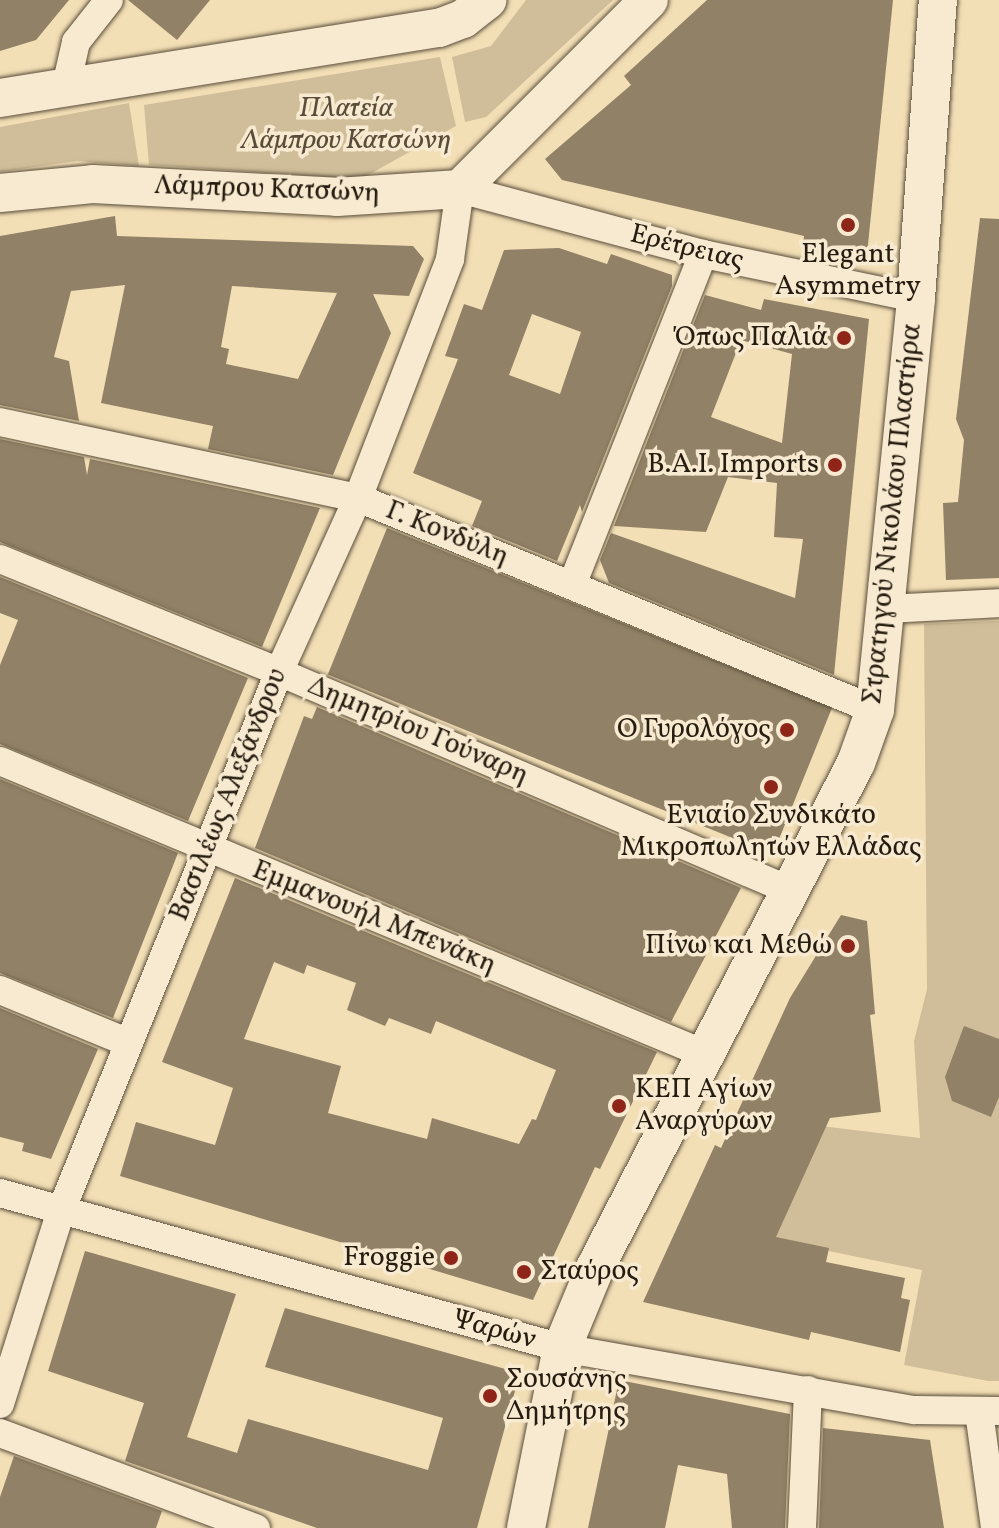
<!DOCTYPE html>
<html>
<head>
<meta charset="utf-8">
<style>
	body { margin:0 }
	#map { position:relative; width:999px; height:1528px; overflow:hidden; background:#f3dfb6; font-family:Vollkorn,serif }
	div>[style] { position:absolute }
	.green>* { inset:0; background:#d0be9a }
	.building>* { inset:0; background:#918166; transform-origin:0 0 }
	.roads { filter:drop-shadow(0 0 2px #594d3a) drop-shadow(0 0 2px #594d3a) }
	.street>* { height:28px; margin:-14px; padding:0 14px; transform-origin:14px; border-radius:14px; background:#f7ead0 }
	.secondary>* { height:38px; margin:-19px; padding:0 19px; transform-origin:19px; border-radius:19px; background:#f7ead0 }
	.dots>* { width:22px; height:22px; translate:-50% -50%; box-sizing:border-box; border:4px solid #f7ead0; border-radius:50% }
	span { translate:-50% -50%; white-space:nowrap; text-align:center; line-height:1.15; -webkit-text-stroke:7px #f7ead0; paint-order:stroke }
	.park-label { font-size:28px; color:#594d39; font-style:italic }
	.street-label { font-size:28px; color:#261c10 }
	.poi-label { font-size:28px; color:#261c10 }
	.right { translate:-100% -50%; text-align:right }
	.left { translate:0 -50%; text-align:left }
</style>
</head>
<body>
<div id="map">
	<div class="green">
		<div style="clip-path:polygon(526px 0,613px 0,486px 117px,465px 122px,452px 57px,491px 46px)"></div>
		<div style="clip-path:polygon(440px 57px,456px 126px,361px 179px,149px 165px,144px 105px)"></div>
		<div style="clip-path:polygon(129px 103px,139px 166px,77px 161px,0 172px,0 127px)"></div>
		<div style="clip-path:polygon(999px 621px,999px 1381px,988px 1381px,904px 1365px,922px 1270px,769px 1239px,821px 1126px,920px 1138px,914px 1041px,927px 989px,924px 624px)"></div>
	</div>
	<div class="building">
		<div style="clip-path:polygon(0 0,69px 0,36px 40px,0 51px)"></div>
		<div style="clip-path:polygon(128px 0,210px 0,177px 40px)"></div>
		<div style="clip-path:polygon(707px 0,893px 0,867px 254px,803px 244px,804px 236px,562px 180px,545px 159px,631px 85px,624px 76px)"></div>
		<div style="clip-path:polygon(evenodd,115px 216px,117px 236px,413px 246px,424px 259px,409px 296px,373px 294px,391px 333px,333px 475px,208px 449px,213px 426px,101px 403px,125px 285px,71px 291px,54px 357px,69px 361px,79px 421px,0 405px,0 236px,115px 216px,232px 286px,337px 293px,298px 379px,226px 364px,229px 349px,221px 347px,232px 286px)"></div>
		<div style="clip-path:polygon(980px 218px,999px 219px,999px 578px,946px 580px,943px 503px,958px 502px,964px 440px,956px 419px)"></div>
		<div style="clip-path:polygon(evenodd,559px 248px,607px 264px,611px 254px,672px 275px,672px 286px,582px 512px,580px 505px,557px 561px,472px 526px,482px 501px,413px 473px,458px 359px,445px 356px,464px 304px,482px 310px,504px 250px,559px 248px,532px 314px,581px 332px,560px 394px,509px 375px,532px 314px)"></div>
		<div style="clip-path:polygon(evenodd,705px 295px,761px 310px,764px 299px,869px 319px,834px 675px,609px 583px,600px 560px,611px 533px,795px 598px,803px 539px,774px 537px,777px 483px,728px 477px,706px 532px,614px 526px,705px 295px,741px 340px,792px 354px,782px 443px,711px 417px,741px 340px)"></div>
		<div style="clip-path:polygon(0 439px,84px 457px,87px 475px,90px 459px,320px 508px,262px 647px,0 542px)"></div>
		<div style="left:387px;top:528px;width:480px;height:158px;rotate:22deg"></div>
		<div style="clip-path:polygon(0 577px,248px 678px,188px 821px,0 744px,0 665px,18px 620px,0 613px)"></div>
		<div style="clip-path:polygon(317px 707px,741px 888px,671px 1022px,255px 848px,304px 716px,312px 719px)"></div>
		<div style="clip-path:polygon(0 779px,178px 853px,113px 1018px,0 973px)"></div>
		<div style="clip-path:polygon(evenodd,235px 878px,657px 1052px,600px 1169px,595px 1167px,533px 1300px,120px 1176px,136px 1122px,215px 1145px,233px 1088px,162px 1062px,235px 878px,274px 962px,304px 974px,307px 965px,356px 983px,347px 1010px,385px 1026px,389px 1018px,431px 1034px,436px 1021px,556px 1070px,536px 1120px,532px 1119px,519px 1144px,432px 1118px,427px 1139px,328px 1113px,341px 1066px,244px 1039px,274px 962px)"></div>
		<div style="clip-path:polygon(841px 915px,867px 921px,875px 1014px,870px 1015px,881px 1112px,830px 1118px,776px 1237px,829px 1248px,826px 1262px,905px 1278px,901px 1298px,910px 1300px,900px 1352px,811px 1332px,809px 1340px,643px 1302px,715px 1145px,721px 1148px,790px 998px)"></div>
		<div style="clip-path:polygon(0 1008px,98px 1049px,51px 1159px,22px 1151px,24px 1143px,0 1137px)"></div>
		<div style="clip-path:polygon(964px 1026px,999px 1039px,999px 1097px,991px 1117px,952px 1101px,945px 1077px)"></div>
		<div style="clip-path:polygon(85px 1251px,236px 1294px,187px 1437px,237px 1453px,248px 1419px,428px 1470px,443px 1418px,265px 1367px,285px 1308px,520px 1373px,477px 1528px,317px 1528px,125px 1461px,144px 1403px,48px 1371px)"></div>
		<div style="clip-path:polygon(619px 1380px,790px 1414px,785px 1528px,732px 1528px,727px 1474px,678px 1465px,665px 1528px,588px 1528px)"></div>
		<div style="clip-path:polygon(823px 1428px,930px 1440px,944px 1528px,819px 1528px)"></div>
		<div style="clip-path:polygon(14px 1456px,162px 1511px,156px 1528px,0 1528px,0 1497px)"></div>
	</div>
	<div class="roads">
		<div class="street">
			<div style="left:66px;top:86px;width:45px;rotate:-77.2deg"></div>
			<div style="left:76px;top:42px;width:53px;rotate:-51.8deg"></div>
			<div style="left:0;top:422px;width:366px;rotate:12deg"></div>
			<div style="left:358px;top:498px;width:559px;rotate:22.3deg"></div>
			<div style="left:0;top:559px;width:301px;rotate:22deg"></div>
			<div style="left:279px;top:672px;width:555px;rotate:23.14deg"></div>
			<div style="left:572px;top:585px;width:356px;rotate:-68.4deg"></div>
			<div style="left:886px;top:609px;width:113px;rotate:-3deg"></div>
			<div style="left:0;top:761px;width:763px;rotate:22.57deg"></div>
			<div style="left:0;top:990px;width:139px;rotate:22.3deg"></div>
			<div style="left:0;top:1193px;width:583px;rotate:15.42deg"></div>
			<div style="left:562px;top:1348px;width:358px;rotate:10deg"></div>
			<div style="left:915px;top:1410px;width:84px;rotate:0.7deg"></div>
			<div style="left:0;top:1404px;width:202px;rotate:-72.5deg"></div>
			<div style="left:61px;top:1211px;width:581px;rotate:-67.98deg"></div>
			<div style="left:279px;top:672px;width:191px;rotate:-65.6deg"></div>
			<div style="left:358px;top:498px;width:256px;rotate:-68.9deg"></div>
			<div style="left:450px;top:259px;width:71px;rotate:-81.9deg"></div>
			<div style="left:460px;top:189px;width:252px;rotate:15deg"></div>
			<div style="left:703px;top:254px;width:217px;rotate:11.7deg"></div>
			<div style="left:979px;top:1412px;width:117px;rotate:82.1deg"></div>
			<div style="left:0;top:1433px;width:273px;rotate:20.4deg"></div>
			<div style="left:802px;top:1528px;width:138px;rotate:-87.5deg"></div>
		</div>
		<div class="secondary">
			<div style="left:0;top:98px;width:445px;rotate:-9.1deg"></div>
			<div style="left:439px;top:28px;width:26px;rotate:-21deg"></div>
			<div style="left:463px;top:19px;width:31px;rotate:-38deg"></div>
			<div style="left:0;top:193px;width:93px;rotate:-5.5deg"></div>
			<div style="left:93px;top:184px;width:244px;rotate:3deg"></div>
			<div style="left:337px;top:197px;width:123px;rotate:-3.7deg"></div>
			<div style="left:460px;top:189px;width:267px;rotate:-45deg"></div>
			<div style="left:526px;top:1528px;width:184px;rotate:-78.7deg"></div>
			<div style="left:562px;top:1348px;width:89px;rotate:-67.5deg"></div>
			<div style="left:596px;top:1266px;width:566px;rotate:-62.67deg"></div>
			<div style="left:856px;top:763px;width:56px;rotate:-70.3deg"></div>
			<div style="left:875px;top:710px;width:414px;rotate:-84.3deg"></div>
			<div style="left:916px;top:298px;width:299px;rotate:-85.8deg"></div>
		</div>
	</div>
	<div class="dots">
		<div style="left:848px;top:225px;background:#8f2418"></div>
		<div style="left:844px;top:338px;background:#8f2418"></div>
		<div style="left:835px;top:465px;background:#8f2418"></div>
		<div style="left:787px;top:730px;background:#8f2418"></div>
		<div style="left:771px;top:787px;background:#8f2418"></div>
		<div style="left:848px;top:946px;background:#8f2418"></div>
		<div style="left:619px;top:1106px;background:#8f2418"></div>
		<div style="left:451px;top:1258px;background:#8f2418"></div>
		<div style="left:524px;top:1272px;background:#8f2418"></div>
		<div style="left:490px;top:1396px;background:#8f2418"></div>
	</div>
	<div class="park-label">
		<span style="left:346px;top:125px">Πλατεία<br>Λάμπρου Κατσώνη</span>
	</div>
	<div class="street-label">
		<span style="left:267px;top:190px;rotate:2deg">Λάμπρου Κατσώνη</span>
		<span style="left:687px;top:248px;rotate:14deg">Ερέτρειας</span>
		<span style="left:893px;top:514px;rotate:-84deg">Στρατηγού Νικολάου Πλαστήρα</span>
		<span style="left:447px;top:534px;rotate:22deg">Γ. Κονδύλη</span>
		<span style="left:418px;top:731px;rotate:23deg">Δημητρίου Γούναρη</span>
		<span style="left:229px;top:795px;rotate:-68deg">Βασιλέως Αλεξάνδρου</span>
		<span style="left:374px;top:918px;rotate:22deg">Εμμανουήλ Μπενάκη</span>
		<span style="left:494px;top:1330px;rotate:15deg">Ψαρών</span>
	</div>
	<div class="poi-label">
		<span style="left:848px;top:271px">Elegant<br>Asymmetry</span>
		<span class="right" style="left:828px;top:338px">Όπως Παλιά</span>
		<span class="right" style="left:819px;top:465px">B.A.I. Imports</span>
		<span class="right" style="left:771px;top:730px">Ο Γυρολόγος</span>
		<span style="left:771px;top:832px">Ενιαίο Συνδικάτο<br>Μικροπωλητών Ελλάδας</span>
		<span class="right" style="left:832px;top:946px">Πίνω και Μεθώ</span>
		<span class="left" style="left:635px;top:1106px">ΚΕΠ Αγίων<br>Αναργύρων</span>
		<span class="right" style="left:435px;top:1258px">Froggie</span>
		<span class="left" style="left:540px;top:1272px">Σταύρος</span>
		<span class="left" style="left:506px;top:1396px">Σουσάνης<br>Δημήτρης</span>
	</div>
</div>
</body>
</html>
